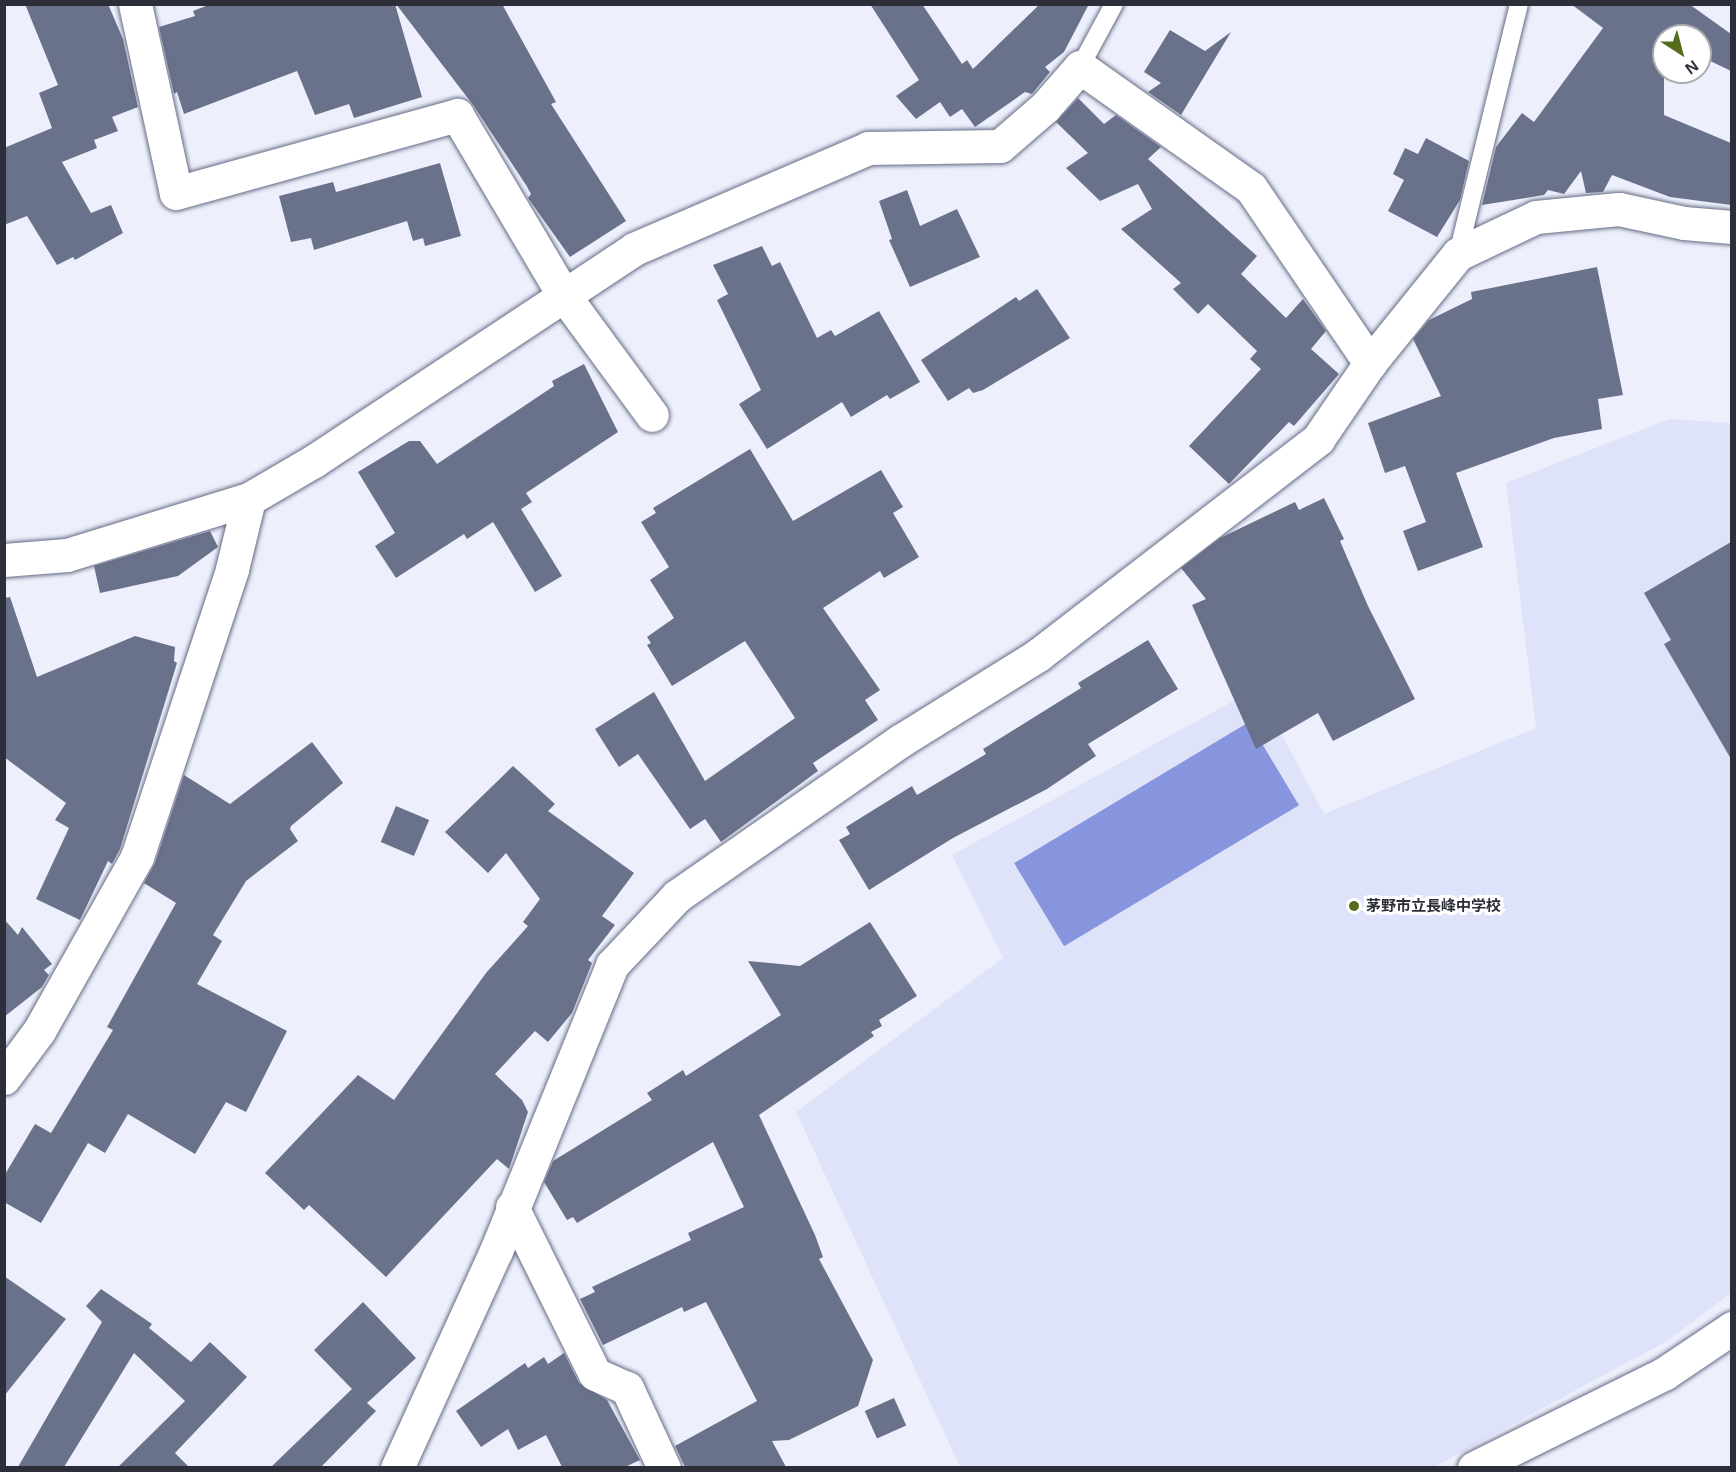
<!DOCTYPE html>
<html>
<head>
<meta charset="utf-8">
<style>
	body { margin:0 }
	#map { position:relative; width:1736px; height:1472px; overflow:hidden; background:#edf0fc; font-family:Helvetica,"Noto Sans JP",sans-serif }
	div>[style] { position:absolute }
	.built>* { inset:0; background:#dee3f9 }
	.water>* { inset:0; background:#8795de; transform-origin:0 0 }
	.building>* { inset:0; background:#6a718a; transform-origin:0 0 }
	.roads { filter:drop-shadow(0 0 2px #656b85) drop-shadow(0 0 2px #656b85) }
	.service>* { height:18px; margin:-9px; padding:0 9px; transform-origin:9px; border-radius:9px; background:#fff }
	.minor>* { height:33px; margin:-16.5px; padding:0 16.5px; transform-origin:16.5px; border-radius:16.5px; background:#fff }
	.tertiary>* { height:33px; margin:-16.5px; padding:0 16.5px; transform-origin:16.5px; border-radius:16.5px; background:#fff }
	.dots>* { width:16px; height:16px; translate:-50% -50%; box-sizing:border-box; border:3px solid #fff; border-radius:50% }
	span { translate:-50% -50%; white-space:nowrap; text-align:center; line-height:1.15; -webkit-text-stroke:6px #fff; paint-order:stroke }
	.poi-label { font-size:15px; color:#2c2f3a; font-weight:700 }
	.left { translate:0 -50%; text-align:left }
	.frame { position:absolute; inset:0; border:6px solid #2c2f3a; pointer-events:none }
	.north { position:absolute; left:1652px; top:24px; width:60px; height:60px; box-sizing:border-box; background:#fff; border:2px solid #abacb0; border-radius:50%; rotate:144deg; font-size:16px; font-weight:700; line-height:24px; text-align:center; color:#2c2f3a }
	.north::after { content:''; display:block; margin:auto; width:21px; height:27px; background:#566d1e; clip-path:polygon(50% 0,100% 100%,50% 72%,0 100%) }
</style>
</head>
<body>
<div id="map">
	<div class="built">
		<div style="clip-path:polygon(1669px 419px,1731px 423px,1731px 1293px,1669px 1340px,1434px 1467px,960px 1467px,796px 1112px,1003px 958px,952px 855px,1257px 688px,1324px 814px,1536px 728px,1506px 483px)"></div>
	</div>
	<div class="water">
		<div style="left:1249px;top:722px;width:97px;height:274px;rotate:59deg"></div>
	</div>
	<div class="building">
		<div style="clip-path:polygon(25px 4px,108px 4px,123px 39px,138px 107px,112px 117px,118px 131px,94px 140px,97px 148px,62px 162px,91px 213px,111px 205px,123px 233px,75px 260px,73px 257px,57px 265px,27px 216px,4px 225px,4px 148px,52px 128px,39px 93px,58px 85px)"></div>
		<div style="clip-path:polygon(211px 4px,395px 4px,422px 97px,354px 118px,349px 104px,315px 115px,297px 71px,184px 114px,177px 92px,174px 94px,159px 27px,195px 16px,193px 11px)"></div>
		<div style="clip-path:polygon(396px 4px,502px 4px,556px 102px,551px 104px,626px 221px,570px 257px,528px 198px,531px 194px,526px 185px,473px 105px)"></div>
		<div style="clip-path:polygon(870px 4px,922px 4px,962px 64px,967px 60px,973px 69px,1040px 4px,1089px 4px,1064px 52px,1045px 67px,1050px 72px,1032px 94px,1025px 92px,975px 127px,962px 109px,950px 117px,940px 102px,916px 119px,896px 96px,919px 80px)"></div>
		<div style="clip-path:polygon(1571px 4px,1689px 4px,1731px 34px,1731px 71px,1700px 56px,1700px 36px,1664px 36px,1664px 115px,1731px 143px,1731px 205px,1670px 197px,1612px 175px,1603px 192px,1586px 193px,1581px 171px,1564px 194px,1548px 190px,1544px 195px,1482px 205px,1496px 147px,1522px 113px,1534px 122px,1603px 28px)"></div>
		<div style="clip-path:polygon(1170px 30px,1205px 51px,1231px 32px,1181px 115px,1148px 92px,1161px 83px,1144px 72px)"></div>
		<div style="clip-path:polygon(1078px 98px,1104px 124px,1116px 115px,1161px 147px,1148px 159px,1257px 256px,1241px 274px,1286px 318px,1303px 299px,1326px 331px,1311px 349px,1339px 374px,1294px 426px,1289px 422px,1229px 484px,1189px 446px,1261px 369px,1250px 359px,1257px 351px,1208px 304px,1198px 314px,1173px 289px,1181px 283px,1121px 229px,1152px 209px,1138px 184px,1100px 201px,1066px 168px,1088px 153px,1056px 122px)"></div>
		<div style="clip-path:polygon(1426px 138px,1469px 161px,1460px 200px,1437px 237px,1388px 211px,1404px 180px,1393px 174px,1405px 148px,1418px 154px)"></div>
		<div style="clip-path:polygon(440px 163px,461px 236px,425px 246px,423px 238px,413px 241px,407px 221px,314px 250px,311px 238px,291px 242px,279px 196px,333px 182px,336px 192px)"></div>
		<div style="clip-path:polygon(907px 190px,920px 226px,957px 209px,980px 257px,910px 287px,889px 240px,892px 239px,879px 201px)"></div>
		<div style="clip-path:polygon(762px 246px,772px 266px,780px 262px,817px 338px,831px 330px,835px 336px,879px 311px,920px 382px,890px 399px,887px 395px,851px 417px,842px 402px,767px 449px,739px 404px,761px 390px,717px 300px,728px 294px,713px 265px)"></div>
		<div style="clip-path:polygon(1597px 267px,1623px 395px,1598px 399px,1602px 429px,1554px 438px,1456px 473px,1483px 547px,1418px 571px,1403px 531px,1426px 522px,1405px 466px,1385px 473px,1368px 423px,1441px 396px,1413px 339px,1429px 320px,1472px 299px,1471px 292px)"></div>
		<div style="clip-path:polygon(1037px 289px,1070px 338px,983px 390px,973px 393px,969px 388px,948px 401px,921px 360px,1016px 297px,1019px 301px)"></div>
		<div style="clip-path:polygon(584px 364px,618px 432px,526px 493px,532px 502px,521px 509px,562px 576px,535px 592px,493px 522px,467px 539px,464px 534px,396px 578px,375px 546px,395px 533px,358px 472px,409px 441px,420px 441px,437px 464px,554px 386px,552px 381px)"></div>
		<div style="clip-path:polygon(750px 449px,793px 521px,881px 470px,903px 507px,893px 513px,919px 557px,884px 578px,880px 571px,823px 608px,880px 690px,865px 700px,878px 720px,813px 763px,818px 771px,721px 842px,705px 819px,690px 829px,638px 754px,619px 767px,595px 729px,654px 692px,705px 781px,795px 718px,745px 641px,672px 686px,647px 645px,651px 643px,647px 637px,674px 618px,650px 580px,669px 567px,641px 522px,656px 513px,653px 508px)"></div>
		<div style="clip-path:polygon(1324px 498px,1344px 539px,1340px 541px,1368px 606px,1415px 699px,1333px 741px,1318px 713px,1256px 749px,1192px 605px,1206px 599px,1181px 568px,1220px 538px,1295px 502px,1299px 510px)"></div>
		<div style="clip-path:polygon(210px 531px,218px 547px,178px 576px,100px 593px,94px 566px)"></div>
		<div style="clip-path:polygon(1731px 542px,1731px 759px,1664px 644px,1671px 640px,1644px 593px)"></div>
		<div style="clip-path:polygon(10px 597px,37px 677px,135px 636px,175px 647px,174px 661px,177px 663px,120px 849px,112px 864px,108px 861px,80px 920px,36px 899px,69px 828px,55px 820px,66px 803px,4px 757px,4px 598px)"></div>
		<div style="clip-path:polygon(1148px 640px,1178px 689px,1088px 744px,1096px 756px,1047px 789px,953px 838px,869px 890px,839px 840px,850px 834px,846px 827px,912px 786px,917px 795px,986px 754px,983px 749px,1081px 688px,1078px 683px)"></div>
		<div style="clip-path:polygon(312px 742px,343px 783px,291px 826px,290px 829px,298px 841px,246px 881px,213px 935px,222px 941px,197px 984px,287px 1031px,246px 1112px,226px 1102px,195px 1154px,128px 1114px,105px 1153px,88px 1143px,41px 1223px,4px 1202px,4px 1176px,35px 1124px,51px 1133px,113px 1030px,107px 1027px,176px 903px,144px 883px,155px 863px,184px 775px,230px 804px)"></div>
		<div style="clip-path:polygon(513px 766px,555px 804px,548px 811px,634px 873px,602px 916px,615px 925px,588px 960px,592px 963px,572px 1013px,548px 1042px,535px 1031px,495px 1074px,522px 1100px,528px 1112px,509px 1169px,497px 1159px,386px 1277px,309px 1205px,304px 1210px,265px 1173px,358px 1075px,394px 1100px,486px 973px,528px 926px,523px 922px,540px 899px,506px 853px,488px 873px,445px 832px)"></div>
		<div style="left:396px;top:806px;width:36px;height:39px;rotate:23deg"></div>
		<div style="clip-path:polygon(4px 919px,18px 935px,22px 927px,52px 964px,44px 970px,49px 975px,42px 987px,4px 1017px)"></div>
		<div style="clip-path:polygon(870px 922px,917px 996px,879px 1020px,882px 1026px,871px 1032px,874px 1036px,759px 1115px,815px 1235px,823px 1257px,819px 1259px,873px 1360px,858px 1406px,789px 1440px,772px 1441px,786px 1467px,685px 1467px,675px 1446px,757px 1401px,706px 1302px,684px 1312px,682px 1307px,603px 1345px,580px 1299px,595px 1292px,592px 1287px,691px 1240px,688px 1233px,744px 1207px,713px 1142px,577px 1223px,573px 1217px,567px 1220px,544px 1182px,553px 1161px,652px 1100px,647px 1093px,683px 1070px,686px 1076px,781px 1015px,748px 961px,800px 966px)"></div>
		<div style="clip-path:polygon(4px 1276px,66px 1319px,4px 1396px)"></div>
		<div style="clip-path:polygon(101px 1289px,152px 1324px,149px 1328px,191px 1362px,210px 1342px,247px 1377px,175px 1453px,189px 1467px,118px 1467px,185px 1401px,134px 1353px,64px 1467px,18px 1467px,102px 1322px,86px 1306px)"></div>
		<div style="clip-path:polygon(363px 1302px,416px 1358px,367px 1403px,376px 1411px,321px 1467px,271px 1467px,352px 1389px,314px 1350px)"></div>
		<div style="clip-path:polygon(564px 1353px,579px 1383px,607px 1400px,640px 1460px,625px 1467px,562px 1467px,546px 1435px,518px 1450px,508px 1429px,481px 1447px,456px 1411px,525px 1363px,528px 1368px,544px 1357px,548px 1364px)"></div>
		<div style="left:894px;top:1398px;width:30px;height:32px;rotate:66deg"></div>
	</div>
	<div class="roads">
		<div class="service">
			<div style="left:1080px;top:67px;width:72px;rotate:-61.6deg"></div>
			<div style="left:1458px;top:254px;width:257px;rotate:-76.3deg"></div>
		</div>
		<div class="minor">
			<div style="left:135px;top:4px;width:193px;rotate:77.8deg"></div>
			<div style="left:176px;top:193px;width:292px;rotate:-15.5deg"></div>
			<div style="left:457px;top:115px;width:208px;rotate:59.4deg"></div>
			<div style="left:563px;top:294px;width:150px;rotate:53.7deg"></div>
			<div style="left:4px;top:560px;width:63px;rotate:-4.5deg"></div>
			<div style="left:67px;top:555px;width:190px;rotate:-17.1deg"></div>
			<div style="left:249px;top:499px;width:75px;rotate:-30.3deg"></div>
			<div style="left:314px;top:461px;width:384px;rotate:-33.5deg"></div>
			<div style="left:634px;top:249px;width:255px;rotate:-23.3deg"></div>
			<div style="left:868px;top:148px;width:132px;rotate:-0.9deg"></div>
			<div style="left:1000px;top:146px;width:60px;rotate:-40.9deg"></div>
			<div style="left:1045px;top:107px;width:53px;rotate:-48.8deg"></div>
			<div style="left:1080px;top:67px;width:209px;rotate:35.3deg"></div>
			<div style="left:1251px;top:188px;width:212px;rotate:55.8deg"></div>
			<div style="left:4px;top:1078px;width:59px;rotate:-53.3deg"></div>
			<div style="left:39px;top:1031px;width:200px;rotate:-60.6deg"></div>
			<div style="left:137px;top:857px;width:303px;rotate:-71.7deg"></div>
			<div style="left:232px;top:569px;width:72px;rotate:-76.3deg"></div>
			<div style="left:512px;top:1207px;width:186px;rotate:63.6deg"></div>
			<div style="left:595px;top:1374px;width:35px;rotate:24deg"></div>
			<div style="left:627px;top:1388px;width:88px;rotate:65.2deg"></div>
			<div style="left:397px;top:1468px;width:239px;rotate:-65.5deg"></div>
			<div style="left:496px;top:1251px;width:309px;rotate:-67.9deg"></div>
			<div style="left:612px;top:965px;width:95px;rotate:-46.7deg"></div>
			<div style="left:677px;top:896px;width:272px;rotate:-34.8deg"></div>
			<div style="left:900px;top:741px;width:163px;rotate:-31.9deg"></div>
			<div style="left:1038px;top:655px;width:354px;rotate:-37.6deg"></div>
			<div style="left:1318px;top:439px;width:92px;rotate:-55.6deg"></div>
			<div style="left:1370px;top:363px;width:140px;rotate:-51.1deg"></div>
			<div style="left:1458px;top:254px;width:86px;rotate:-25.4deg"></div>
			<div style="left:1536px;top:217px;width:83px;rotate:-5.5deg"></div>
			<div style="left:1619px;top:209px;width:66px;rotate:12.2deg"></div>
			<div style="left:1684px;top:223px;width:48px;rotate:4.8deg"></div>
		</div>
		<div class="tertiary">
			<div style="left:1474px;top:1468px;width:213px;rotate:-26.4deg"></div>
			<div style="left:1665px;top:1373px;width:81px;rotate:-33.9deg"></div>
		</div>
	</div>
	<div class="dots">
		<div style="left:1354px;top:906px;background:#566d1e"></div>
	</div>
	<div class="poi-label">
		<span class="left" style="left:1366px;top:906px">茅野市立長峰中学校</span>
	</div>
	<div class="frame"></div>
	<div class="north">N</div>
</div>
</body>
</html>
